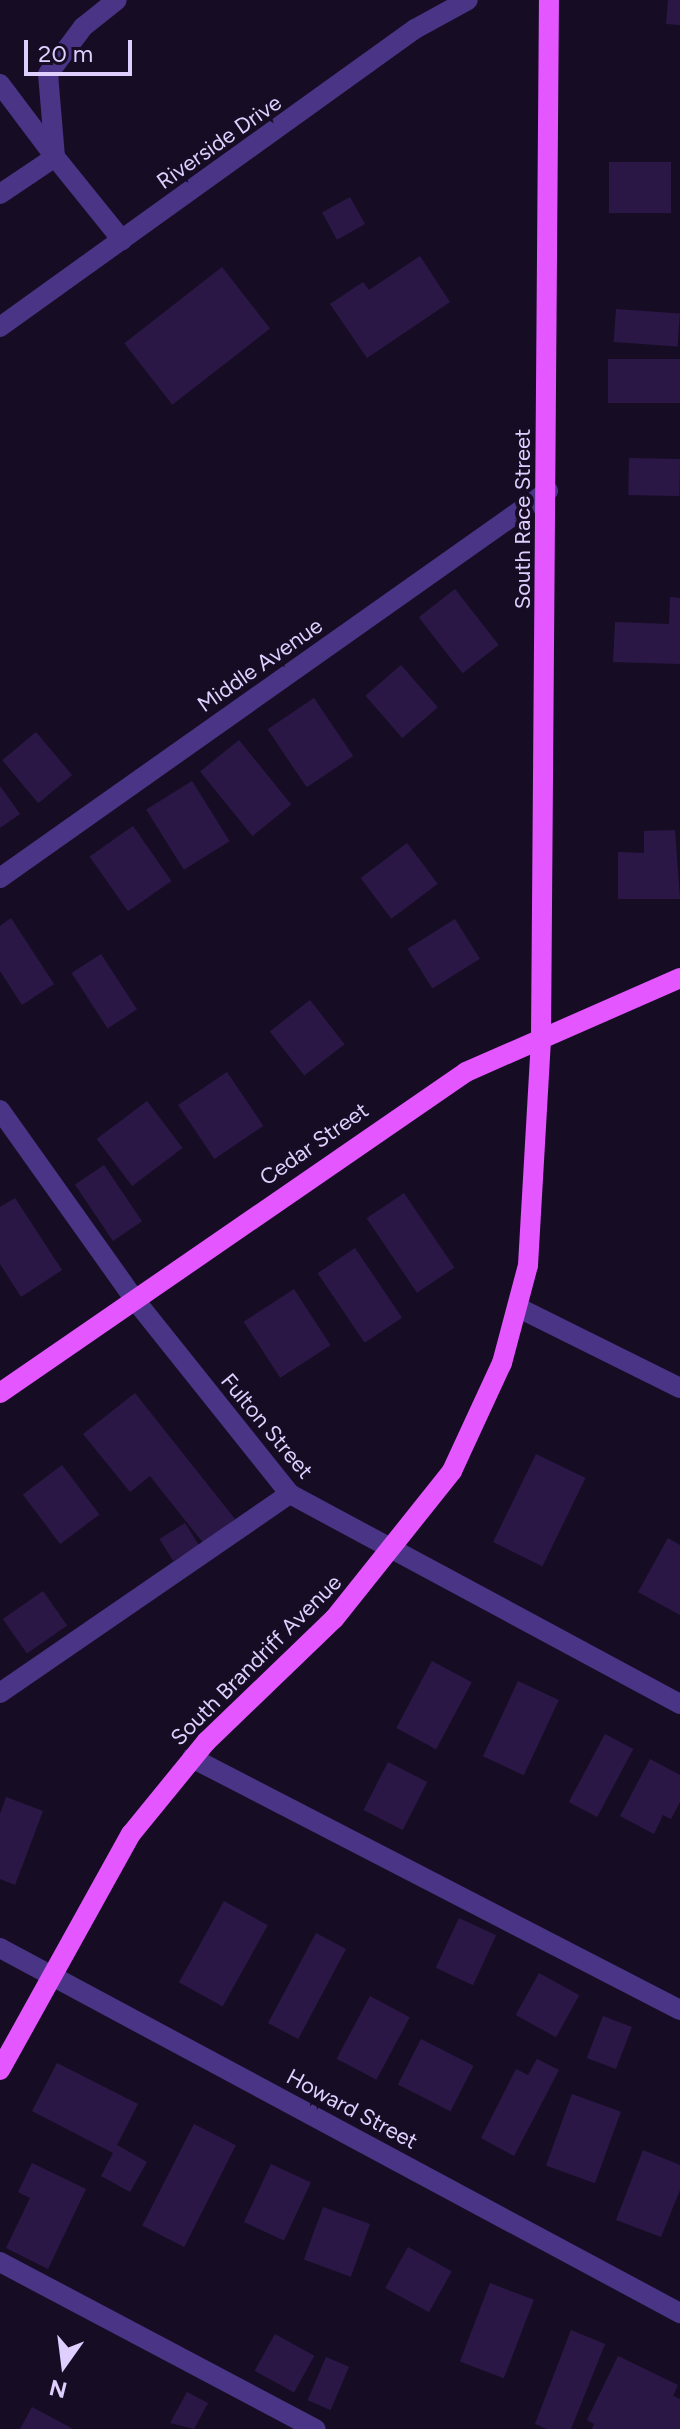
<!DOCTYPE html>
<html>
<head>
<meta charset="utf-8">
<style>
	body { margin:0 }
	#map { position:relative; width:680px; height:2429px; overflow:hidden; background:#160d24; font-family:Figtree,sans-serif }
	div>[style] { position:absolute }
	.building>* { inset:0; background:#2b1746; transform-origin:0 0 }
	.minor>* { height:20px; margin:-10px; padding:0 10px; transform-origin:10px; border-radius:10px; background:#493486 }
	.major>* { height:20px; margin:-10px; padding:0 10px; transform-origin:10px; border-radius:10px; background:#e456ff }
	span { translate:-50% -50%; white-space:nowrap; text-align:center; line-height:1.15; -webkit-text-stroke:8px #160d24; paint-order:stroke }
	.street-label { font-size:22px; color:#dfcfff }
	.north { position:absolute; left:24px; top:2325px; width:80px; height:80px; -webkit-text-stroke:6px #160d24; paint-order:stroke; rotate:194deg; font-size:22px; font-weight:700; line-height:32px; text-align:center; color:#dfcfff }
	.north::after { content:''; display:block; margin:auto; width:28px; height:36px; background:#dfcfff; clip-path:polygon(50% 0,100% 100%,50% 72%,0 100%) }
	.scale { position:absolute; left:24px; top:40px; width:108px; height:36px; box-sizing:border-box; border:4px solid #dfcfff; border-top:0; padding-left:10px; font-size:24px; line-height:28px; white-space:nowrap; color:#dfcfff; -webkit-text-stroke:6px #160d24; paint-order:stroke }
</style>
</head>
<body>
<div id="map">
	<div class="building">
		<div style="clip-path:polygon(668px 0,680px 0,680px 25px,666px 24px)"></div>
		<div style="left:609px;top:162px;width:62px;height:51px"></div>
		<div style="left:350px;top:197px;width:31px;height:32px;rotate:61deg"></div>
		<div style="clip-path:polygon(420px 256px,450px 302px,367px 358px,330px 304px,363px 282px,369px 290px)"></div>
		<div style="left:222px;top:267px;width:78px;height:124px;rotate:52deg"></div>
		<div style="left:616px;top:309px;width:64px;height:33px;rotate:4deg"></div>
		<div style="left:680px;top:359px;width:44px;height:72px;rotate:90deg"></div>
		<div style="left:629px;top:458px;width:51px;height:37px;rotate:1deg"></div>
		<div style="left:455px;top:589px;width:71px;height:46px;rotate:52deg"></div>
		<div style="clip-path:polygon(670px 597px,680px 598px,680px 664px,613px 662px,615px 622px,669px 624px)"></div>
		<div style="left:401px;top:665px;width:56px;height:47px;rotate:49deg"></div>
		<div style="left:314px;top:698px;width:70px;height:56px;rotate:56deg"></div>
		<div style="left:36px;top:732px;width:56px;height:44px;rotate:50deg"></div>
		<div style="left:239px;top:740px;width:83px;height:50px;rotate:51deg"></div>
		<div style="left:192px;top:781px;width:71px;height:54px;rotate:58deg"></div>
		<div style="clip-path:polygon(0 786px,20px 814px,0 828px)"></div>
		<div style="left:133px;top:826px;width:67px;height:53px;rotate:55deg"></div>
		<div style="clip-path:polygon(675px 830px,680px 899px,618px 899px,618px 852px,644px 853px,644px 831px)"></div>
		<div style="left:407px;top:843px;width:51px;height:58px;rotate:53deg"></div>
		<div style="clip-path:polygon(11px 918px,54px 984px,22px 1005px,0 971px,0 926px)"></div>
		<div style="left:455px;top:919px;width:47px;height:56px;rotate:58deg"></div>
		<div style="left:101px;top:954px;width:66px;height:35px;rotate:57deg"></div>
		<div style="left:310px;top:1000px;width:56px;height:51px;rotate:52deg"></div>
		<div style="left:227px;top:1072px;width:65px;height:59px;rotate:56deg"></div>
		<div style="left:147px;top:1101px;width:59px;height:63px;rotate:53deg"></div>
		<div style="left:104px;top:1165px;width:68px;height:35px;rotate:56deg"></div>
		<div style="left:404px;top:1193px;width:90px;height:45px;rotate:56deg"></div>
		<div style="clip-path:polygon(15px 1198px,62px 1270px,21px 1297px,0 1264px,0 1207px)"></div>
		<div style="left:355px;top:1248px;width:84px;height:45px;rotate:56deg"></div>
		<div style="left:294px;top:1289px;width:67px;height:60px;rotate:57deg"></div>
		<div style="clip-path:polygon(135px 1393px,235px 1519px,204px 1544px,150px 1476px,130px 1492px,83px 1434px)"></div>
		<div style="left:536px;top:1454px;width:55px;height:98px;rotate:26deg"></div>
		<div style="left:62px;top:1465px;width:62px;height:49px;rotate:53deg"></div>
		<div style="left:185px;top:1523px;width:26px;height:30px;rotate:58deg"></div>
		<div style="clip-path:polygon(668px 1538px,680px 1545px,680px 1615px,638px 1592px)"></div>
		<div style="left:43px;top:1591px;width:42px;height:49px;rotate:55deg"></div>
		<div style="left:432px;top:1661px;width:45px;height:76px;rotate:28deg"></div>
		<div style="left:518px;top:1681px;width:45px;height:83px;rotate:25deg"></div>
		<div style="left:605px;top:1734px;width:32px;height:77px;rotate:28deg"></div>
		<div style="clip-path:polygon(650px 1759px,680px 1775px,680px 1802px,671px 1819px,663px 1815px,654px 1834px,620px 1816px)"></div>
		<div style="left:388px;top:1762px;width:44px;height:54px;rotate:27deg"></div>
		<div style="clip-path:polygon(6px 1797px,43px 1811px,15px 1885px,0 1879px,0 1814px)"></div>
		<div style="left:224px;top:1901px;width:50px;height:93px;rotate:29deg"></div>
		<div style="left:459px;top:1918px;width:41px;height:55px;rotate:25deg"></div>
		<div style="left:316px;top:1933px;width:34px;height:102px;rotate:28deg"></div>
		<div style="left:539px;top:1973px;width:46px;height:48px;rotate:29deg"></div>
		<div style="left:370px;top:1996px;width:45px;height:71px;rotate:28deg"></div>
		<div style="left:603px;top:2016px;width:31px;height:45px;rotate:21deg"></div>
		<div style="left:421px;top:2039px;width:59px;height:51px;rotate:27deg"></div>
		<div style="clip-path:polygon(537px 2059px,559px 2070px,514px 2156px,481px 2138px,516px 2069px,528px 2075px)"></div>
		<div style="clip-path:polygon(57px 2063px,138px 2104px,117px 2145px,147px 2162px,130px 2192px,101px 2176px,113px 2153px,32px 2111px)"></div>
		<div style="left:572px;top:2094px;width:52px;height:76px;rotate:20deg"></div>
		<div style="left:194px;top:2124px;width:47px;height:114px;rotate:27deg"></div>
		<div style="clip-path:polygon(643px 2150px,680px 2165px,680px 2190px,661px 2237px,616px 2220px)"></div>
		<div style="clip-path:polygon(32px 2163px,86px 2189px,48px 2269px,6px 2248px,30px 2198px,18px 2192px)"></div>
		<div style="left:271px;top:2164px;width:44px;height:64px;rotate:25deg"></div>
		<div style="left:323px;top:2207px;width:50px;height:56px;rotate:20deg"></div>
		<div style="left:408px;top:2247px;width:50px;height:47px;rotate:29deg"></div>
		<div style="left:490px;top:2283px;width:47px;height:84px;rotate:21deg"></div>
		<div style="clip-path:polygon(571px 2330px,605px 2344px,571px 2429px,547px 2429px,535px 2424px)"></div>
		<div style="left:275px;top:2334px;width:45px;height:42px;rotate:29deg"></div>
		<div style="clip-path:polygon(618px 2356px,678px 2385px,673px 2396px,680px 2399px,680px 2429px,592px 2429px,594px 2424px,587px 2420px)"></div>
		<div style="left:326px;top:2357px;width:25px;height:47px;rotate:23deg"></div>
		<div style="clip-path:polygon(187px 2392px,208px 2403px,194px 2429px,170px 2423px)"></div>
		<div style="clip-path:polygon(32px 2407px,73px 2429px,20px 2429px)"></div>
	</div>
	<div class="minor">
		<div style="left:0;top:84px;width:91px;rotate:53deg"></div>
		<div style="left:55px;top:157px;width:83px;rotate:-94.8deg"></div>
		<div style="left:48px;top:74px;width:59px;rotate:-53.3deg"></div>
		<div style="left:83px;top:27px;width:43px;rotate:-38.5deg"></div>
		<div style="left:0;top:194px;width:66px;rotate:-33.9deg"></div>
		<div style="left:55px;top:157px;width:107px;rotate:51.1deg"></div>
		<div style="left:0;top:327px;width:511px;rotate:-35.68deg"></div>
		<div style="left:415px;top:29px;width:60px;rotate:-28.7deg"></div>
		<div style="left:0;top:878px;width:671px;rotate:-35.23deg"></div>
		<div style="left:0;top:1110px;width:233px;rotate:54.6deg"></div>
		<div style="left:135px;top:1300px;width:248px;rotate:51.4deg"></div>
		<div style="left:290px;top:1494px;width:443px;rotate:28.3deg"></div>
		<div style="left:517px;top:1307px;width:182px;rotate:26.4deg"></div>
		<div style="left:0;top:1693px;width:352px;rotate:-34.5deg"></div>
		<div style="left:192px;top:1758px;width:549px;rotate:27.31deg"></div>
		<div style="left:0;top:1948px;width:772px;rotate:28.23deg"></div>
		<div style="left:0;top:2262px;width:357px;rotate:27.9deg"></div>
	</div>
	<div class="major">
		<div style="left:0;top:1393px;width:566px;rotate:-34.56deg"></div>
		<div style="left:466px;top:1072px;width:234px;rotate:-23.7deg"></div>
		<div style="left:0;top:2070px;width:270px;rotate:-61deg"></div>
		<div style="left:131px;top:1834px;width:119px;rotate:-50.8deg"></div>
		<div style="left:206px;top:1742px;width:178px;rotate:-43.9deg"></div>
		<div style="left:334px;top:1619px;width:189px;rotate:-51.4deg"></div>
		<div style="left:452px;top:1471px;width:119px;rotate:-65.2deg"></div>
		<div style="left:502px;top:1363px;width:101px;rotate:-75.1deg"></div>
		<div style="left:528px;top:1265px;width:228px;rotate:-86.7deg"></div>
		<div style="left:541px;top:1037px;width:1037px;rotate:-89.56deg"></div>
	</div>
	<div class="street-label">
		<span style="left:219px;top:142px;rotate:-35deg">Riverside Drive</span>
		<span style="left:523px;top:519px;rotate:-90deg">South Race Street</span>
		<span style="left:260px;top:665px;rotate:-35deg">Middle Avenue</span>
		<span style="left:314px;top:1144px;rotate:-35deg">Cedar Street</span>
		<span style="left:267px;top:1426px;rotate:50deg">Fulton Street</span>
		<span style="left:256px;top:1660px;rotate:-45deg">South Brandriff Avenue</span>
		<span style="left:352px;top:2109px;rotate:28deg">Howard Street</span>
	</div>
	<div class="north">N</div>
	<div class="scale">20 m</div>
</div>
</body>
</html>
